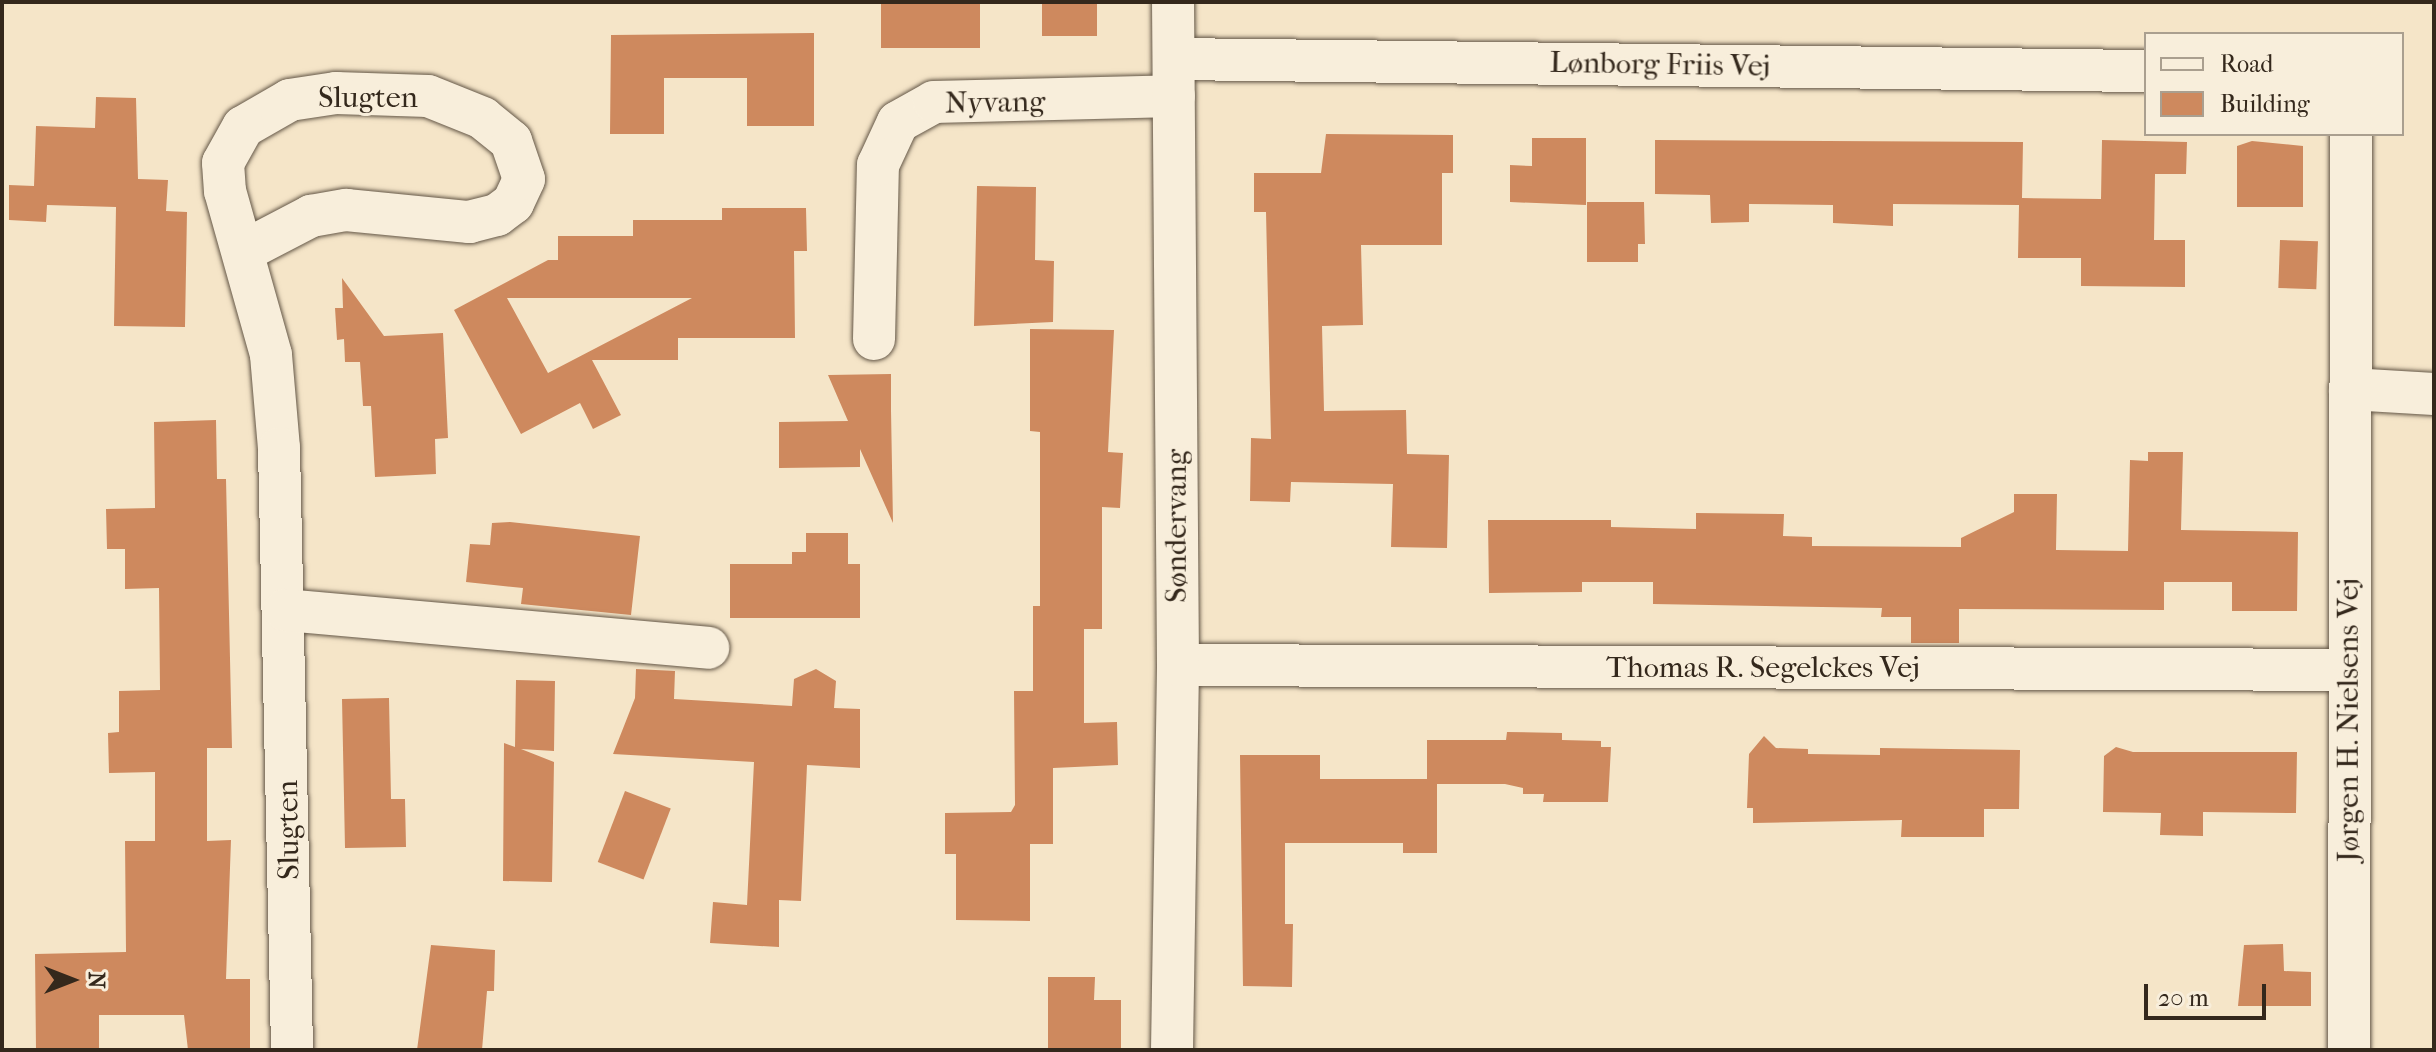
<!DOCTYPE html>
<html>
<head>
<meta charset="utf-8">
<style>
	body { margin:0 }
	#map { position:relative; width:2436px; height:1052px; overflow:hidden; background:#f5e5c8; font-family:"IM FELL French Canon",serif }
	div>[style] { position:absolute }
	.building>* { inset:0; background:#ce895e; transform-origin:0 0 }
	.roads { filter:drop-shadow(0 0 2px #645747) drop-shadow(0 0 2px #645747) }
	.minor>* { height:42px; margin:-21px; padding:0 21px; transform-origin:21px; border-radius:21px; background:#f8eedb }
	span { translate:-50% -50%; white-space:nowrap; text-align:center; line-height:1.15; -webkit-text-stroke:6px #f8eedb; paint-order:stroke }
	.street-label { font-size:30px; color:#34281c }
	.frame { position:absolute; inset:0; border:4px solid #34281c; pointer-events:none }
	.legend { position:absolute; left:2144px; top:32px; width:260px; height:104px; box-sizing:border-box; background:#f8eedb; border:2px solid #aa9f8f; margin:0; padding:10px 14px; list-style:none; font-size:24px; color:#34281c }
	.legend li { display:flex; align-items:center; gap:16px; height:40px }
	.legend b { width:40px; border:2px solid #aa9f8f }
	.north { position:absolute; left:32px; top:940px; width:80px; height:80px; -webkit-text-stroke:6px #f8eedb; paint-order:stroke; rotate:90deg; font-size:22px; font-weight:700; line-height:32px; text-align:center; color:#34281c }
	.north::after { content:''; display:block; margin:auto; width:28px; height:36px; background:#34281c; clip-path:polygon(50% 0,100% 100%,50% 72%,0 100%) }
	.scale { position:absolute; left:2144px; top:984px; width:122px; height:36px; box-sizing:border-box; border:4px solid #34281c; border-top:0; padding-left:10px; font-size:24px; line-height:28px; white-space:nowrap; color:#34281c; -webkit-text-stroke:6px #f8eedb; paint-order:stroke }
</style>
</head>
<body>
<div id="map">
	<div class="building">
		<div style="left:881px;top:2px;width:99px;height:46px"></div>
		<div style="left:1042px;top:2px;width:55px;height:34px"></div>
		<div style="clip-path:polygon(814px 33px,814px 126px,747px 126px,747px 78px,664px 78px,664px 134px,610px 134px,611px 35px)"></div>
		<div style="clip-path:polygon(96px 97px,136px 98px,138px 179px,168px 180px,166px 211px,187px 212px,185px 327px,114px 326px,116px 207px,47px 205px,46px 222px,9px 220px,9px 185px,34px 186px,36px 126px,95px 128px)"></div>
		<div style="clip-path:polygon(1326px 134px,1453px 135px,1453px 173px,1442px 173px,1442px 245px,1361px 245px,1363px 325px,1322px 326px,1324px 411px,1406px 410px,1407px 454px,1449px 455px,1447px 548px,1391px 547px,1393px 484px,1291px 482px,1290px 502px,1250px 501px,1251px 438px,1271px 439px,1266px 212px,1254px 212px,1254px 173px,1321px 173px)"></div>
		<div style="clip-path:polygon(1532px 138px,1586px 138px,1586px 205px,1510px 202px,1510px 165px,1532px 166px)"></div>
		<div style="clip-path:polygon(1655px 140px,2023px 142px,2022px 198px,2101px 199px,2102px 140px,2187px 142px,2186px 174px,2155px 174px,2154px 240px,2185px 240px,2185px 287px,2081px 286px,2081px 258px,2018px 258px,2019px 205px,1893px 204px,1893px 226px,1833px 223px,1833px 205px,1749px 204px,1749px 222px,1711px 223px,1710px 195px,1655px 194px)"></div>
		<div style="clip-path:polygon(2252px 141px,2303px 146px,2303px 207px,2237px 207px,2237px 146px)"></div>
		<div style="clip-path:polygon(977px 186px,1036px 187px,1035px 260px,1054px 261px,1053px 322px,974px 326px)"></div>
		<div style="clip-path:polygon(1587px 202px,1644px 202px,1645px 244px,1638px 244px,1638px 262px,1587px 262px)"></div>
		<div style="clip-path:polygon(evenodd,722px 208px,806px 208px,807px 251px,794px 251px,795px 338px,678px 338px,678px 360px,592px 360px,621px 415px,593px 429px,580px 403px,521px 434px,454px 310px,548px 260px,558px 260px,558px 236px,633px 236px,633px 220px,722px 220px,722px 208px,507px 298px,692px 298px,548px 373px,507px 298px)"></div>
		<div style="left:2280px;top:240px;width:38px;height:48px;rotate:2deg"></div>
		<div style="clip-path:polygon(342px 278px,384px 336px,443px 333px,448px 438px,435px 439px,436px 474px,375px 477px,371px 406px,363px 406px,360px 362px,345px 362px,344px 339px,337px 340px,335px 308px,343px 308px)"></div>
		<div style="clip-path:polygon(1030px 329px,1114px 330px,1108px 452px,1123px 453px,1120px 508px,1102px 507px,1102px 629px,1084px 629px,1084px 723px,1117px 722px,1118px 765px,1053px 768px,1053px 844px,1030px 844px,1030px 921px,956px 920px,956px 854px,945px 854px,945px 813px,1011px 812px,1015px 805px,1014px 691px,1033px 691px,1033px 606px,1040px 606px,1040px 432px,1030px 431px)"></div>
		<div style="clip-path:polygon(891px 374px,891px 410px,893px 523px,860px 449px,860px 467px,779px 468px,779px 422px,848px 421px,828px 375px)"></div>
		<div style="clip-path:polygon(216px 420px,217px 479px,226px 479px,232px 748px,207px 748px,207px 841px,231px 840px,226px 979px,250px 979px,250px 1050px,188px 1050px,184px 1015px,99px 1015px,99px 1050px,36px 1050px,35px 954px,126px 952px,125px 841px,155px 841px,155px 772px,109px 773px,108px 733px,119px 732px,119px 691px,160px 690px,159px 588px,125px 589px,125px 549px,107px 549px,106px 509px,155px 508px,154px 422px)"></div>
		<div style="clip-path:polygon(2148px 452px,2183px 452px,2181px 530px,2298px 532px,2297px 611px,2232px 611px,2232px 582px,2164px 582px,2164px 610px,1959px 609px,1959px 643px,1911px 643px,1911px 617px,1881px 617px,1882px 608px,1653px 604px,1653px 582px,1582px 582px,1582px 592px,1489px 593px,1488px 520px,1611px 520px,1611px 527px,1696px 529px,1696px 513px,1784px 514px,1783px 536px,1812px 537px,1812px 546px,1961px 547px,1961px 538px,2014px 512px,2014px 494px,2057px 494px,2056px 550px,2128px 551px,2130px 460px,2148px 461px)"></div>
		<div style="clip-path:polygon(510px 522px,640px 536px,631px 615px,521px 604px,523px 588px,466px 582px,470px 544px,490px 545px,492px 523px)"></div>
		<div style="clip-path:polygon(806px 533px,848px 533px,848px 564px,860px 564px,860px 618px,730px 618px,730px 564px,792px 564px,792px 552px,806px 552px)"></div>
		<div style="clip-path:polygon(636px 669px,675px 671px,674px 699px,792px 706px,794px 679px,816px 669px,836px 681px,834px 708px,860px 709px,860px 768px,807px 765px,801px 901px,779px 900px,779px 947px,710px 943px,713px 902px,747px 905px,754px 762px,613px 754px,635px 698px)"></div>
		<div style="clip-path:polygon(516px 680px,555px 681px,554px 751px,521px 749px,554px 762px,552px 882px,503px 881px,504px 743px,515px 747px)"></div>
		<div style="clip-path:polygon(389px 698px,391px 799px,405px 799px,406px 847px,345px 848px,342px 699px)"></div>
		<div style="clip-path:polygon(1507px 732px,1562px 733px,1562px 740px,1601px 741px,1601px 747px,1611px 747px,1608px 802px,1543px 802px,1544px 794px,1523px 794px,1523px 788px,1505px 784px,1437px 784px,1437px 853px,1403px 853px,1403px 843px,1285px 843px,1285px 924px,1293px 924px,1292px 987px,1243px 986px,1240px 755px,1320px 755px,1320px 779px,1427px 779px,1427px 740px,1506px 740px)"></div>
		<div style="clip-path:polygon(1764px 736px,1776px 748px,1808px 749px,1808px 754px,1880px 755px,1880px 748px,2020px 750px,2019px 809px,1984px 809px,1984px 837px,1901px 837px,1902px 820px,1753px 823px,1753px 808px,1747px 808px,1749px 754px)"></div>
		<div style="clip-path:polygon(2116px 747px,2133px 752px,2297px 752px,2296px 813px,2203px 812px,2203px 836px,2160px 835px,2161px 813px,2103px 812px,2104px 756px)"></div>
		<div style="left:625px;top:791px;width:49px;height:76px;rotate:21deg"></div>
		<div style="clip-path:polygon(2283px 944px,2284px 971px,2311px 972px,2311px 1006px,2238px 1006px,2244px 945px)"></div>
		<div style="clip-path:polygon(431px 945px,495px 950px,494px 991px,487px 991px,482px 1050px,417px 1050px)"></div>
		<div style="clip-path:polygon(1048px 977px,1095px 977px,1094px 1000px,1121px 1000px,1121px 1050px,1048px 1050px)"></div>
	</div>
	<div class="roads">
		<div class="minor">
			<div style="left:1174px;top:59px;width:972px;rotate:0.71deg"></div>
			<div style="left:244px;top:251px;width:76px;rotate:-27.6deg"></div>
			<div style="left:311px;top:216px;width:36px;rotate:-10deg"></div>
			<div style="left:346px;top:210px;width:124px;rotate:5.6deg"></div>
			<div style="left:469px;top:222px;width:29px;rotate:-14deg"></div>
			<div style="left:497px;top:215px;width:20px;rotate:-37deg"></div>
			<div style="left:513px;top:203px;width:26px;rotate:-65deg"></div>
			<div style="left:524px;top:179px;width:40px;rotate:-108.9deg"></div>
			<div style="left:511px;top:141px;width:36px;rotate:-141deg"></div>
			<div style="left:483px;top:118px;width:59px;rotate:-158.2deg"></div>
			<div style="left:428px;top:96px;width:92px;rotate:-178.1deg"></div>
			<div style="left:336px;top:93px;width:47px;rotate:171.3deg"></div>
			<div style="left:290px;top:100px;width:54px;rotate:150.1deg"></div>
			<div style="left:243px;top:127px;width:41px;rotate:119.1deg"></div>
			<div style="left:223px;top:163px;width:28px;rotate:86deg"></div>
			<div style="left:225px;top:191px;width:170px;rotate:74.3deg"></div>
			<div style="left:271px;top:355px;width:93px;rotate:85.1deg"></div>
			<div style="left:279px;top:448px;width:602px;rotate:88.76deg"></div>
			<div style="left:874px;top:339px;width:174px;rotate:-88.7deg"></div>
			<div style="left:878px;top:165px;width:47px;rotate:-65.1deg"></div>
			<div style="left:898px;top:122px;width:41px;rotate:-29.1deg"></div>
			<div style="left:934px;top:102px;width:240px;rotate:-1.4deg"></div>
			<div style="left:2350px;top:389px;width:84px;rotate:3.4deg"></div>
			<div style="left:285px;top:610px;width:425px;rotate:5.1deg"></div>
			<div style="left:1178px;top:665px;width:1170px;rotate:0.24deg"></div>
			<div style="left:1172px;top:1050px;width:385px;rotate:-89.1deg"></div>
			<div style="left:1178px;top:665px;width:663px;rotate:-90.43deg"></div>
			<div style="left:2349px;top:1050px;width:916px;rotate:-89.87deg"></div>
		</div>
	</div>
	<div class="street-label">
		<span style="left:1660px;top:65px;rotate:1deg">Lønborg Friis Vej</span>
		<span style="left:368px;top:98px">Slugten</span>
		<span style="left:995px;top:103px;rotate:-1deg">Nyvang</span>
		<span style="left:1177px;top:526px;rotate:-90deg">Søndervang</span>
		<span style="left:1763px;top:668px">Thomas R. Segelckes Vej</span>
		<span style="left:2349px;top:720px;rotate:-90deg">Jørgen H. Nielsens Vej</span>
		<span style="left:289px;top:830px;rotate:-91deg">Slugten</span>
	</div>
	<div class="frame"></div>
	<ul class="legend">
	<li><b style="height:10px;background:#f8eedb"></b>Road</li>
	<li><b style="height:22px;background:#ce895e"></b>Building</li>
	</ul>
	<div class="north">N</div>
	<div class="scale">20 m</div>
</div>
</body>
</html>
